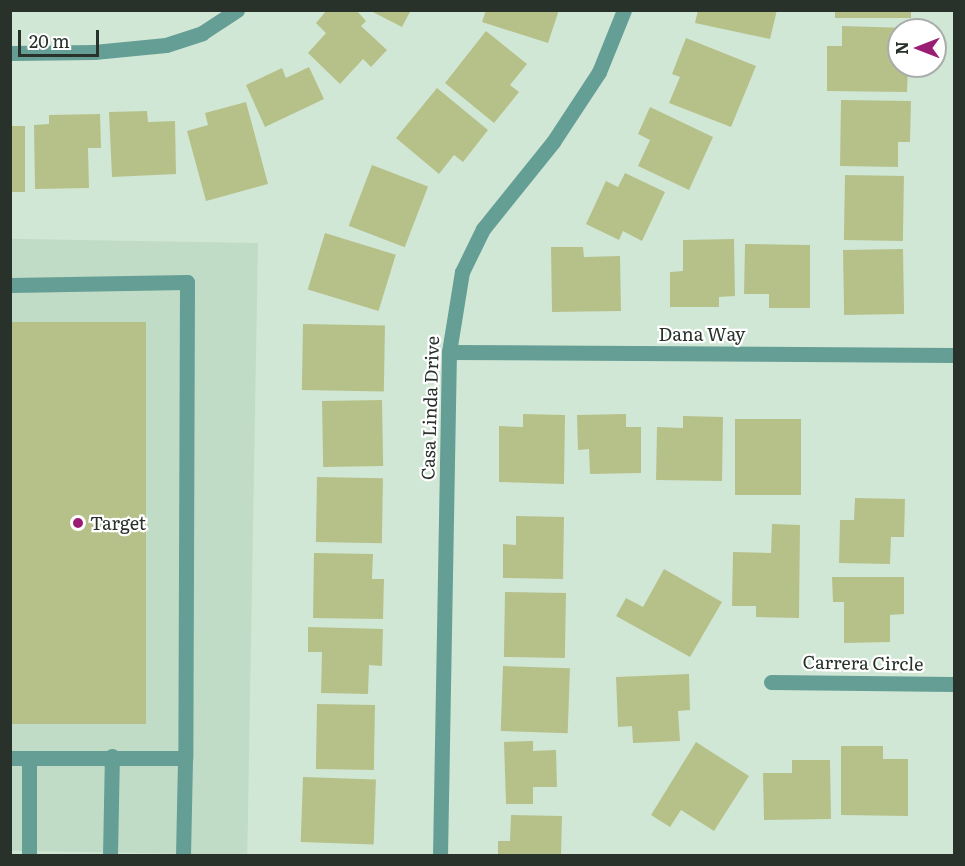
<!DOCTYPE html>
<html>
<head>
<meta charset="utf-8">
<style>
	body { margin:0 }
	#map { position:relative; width:965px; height:866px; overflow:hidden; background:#d1e7d5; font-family:Literata,serif }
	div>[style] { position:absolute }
	.built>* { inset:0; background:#c1dcc6; transform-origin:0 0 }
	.building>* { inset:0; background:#b6c18a; transform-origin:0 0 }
	.service>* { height:15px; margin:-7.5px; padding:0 7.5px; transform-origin:7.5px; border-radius:7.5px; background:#659e95 }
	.minor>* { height:15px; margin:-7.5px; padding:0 7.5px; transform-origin:7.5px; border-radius:7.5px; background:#659e95 }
	.dots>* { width:16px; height:16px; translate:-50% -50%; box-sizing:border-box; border:3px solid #fff; border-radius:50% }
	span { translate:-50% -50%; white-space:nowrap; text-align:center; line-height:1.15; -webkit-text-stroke:4.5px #fff; paint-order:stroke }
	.street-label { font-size:18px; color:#28312a }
	.poi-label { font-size:18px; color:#28312a }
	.left { translate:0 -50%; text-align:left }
	.frame { position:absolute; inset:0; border:12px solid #28312a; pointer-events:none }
	.north { position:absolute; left:887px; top:18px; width:60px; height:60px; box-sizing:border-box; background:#fff; border:2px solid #a9adaa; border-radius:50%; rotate:270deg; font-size:16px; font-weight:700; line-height:24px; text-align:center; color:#28312a }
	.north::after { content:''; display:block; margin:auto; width:21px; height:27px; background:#9b1d73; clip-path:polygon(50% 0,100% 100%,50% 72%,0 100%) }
	.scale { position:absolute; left:18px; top:30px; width:81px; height:27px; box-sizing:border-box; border:3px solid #28312a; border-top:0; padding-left:8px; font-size:18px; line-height:21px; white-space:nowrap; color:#28312a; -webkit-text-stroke:4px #fff; paint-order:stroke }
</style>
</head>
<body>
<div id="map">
	<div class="built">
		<div style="left:258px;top:243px;width:612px;height:248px;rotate:91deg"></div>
	</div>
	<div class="building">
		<div style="clip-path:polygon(327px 10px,356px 10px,366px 21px,361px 26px,387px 50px,371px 67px,363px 59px,340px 84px,308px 53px,326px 33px,316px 23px)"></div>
		<div style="clip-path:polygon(369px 10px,411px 10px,402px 27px)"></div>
		<div style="clip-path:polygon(486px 10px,559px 10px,548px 43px,482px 22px)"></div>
		<div style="clip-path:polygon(698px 10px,777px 10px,770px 39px,695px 23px)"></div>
		<div style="left:835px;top:10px;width:76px;height:8px"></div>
		<div style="clip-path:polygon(842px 26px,908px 28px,899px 30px,899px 66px,908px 66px,907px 92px,827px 91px,827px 46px,842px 46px)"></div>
		<div style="clip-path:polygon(486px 31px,527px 64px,510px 85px,519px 92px,494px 123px,445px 83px)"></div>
		<div style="clip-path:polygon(686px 38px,756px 66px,731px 127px,669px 103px,680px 77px,672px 74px)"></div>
		<div style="clip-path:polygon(309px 67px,324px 99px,265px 127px,246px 85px,282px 68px,286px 78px)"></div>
		<div style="clip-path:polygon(437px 88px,488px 130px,463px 162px,454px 155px,439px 174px,396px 138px)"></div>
		<div style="clip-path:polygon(841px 100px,911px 101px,910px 142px,898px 142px,898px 167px,840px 166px)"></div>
		<div style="clip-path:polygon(246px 102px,268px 184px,206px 201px,187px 131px,208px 125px,205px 113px)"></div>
		<div style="clip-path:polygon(650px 107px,713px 137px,689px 190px,638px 166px,650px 140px,638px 134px)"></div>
		<div style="clip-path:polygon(147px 111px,148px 122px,175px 121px,176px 174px,112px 177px,109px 112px)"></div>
		<div style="clip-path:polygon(100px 114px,101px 148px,88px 148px,89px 188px,35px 189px,34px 125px,49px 124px,49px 115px)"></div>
		<div style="left:10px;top:126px;width:15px;height:66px"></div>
		<div style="left:372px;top:165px;width:60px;height:65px;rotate:21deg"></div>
		<div style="clip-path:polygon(625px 173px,665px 192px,642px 241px,623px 231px,619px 240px,586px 224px,606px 181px,618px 187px)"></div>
		<div style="left:845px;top:175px;width:59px;height:65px;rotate:1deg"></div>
		<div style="left:325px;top:233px;width:74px;height:59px;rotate:17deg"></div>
		<div style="clip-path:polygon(734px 239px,735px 296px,719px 297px,719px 307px,670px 307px,670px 272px,683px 271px,683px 240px)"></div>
		<div style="clip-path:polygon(745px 244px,810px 245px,810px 308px,769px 308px,769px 294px,744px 294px)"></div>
		<div style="clip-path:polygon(551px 247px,583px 247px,584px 257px,620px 256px,621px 311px,552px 312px)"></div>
		<div style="left:903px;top:249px;width:65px;height:60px;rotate:89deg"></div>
		<div style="left:10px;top:322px;width:136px;height:402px"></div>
		<div style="left:303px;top:324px;width:82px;height:66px;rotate:1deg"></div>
		<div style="left:382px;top:400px;width:66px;height:60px;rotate:89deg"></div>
		<div style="clip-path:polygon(523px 414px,565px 415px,564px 484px,499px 482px,499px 426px,523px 427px)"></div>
		<div style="clip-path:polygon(626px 414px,626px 427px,641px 427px,641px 473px,590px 474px,589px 449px,578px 450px,577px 415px)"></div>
		<div style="clip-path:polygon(683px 416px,723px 417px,722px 481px,656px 480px,657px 427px,683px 428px)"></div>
		<div style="left:735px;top:419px;width:66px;height:76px"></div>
		<div style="left:317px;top:477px;width:66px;height:65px;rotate:1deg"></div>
		<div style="clip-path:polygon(855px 498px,905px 499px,904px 537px,891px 537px,890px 564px,839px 563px,840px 520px,854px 520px)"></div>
		<div style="clip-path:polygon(516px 516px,564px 517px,563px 579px,503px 578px,503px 544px,516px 545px)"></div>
		<div style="clip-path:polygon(772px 524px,800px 525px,799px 618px,756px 617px,756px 606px,732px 606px,733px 552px,771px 553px)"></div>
		<div style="clip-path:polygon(314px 553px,373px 554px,372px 579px,384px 579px,383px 619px,313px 618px)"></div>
		<div style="clip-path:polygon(664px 569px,722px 602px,690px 657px,616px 616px,626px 598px,643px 607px)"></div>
		<div style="clip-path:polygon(832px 577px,904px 577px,904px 614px,890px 615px,890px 642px,844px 643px,844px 602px,833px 602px)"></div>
		<div style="left:505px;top:592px;width:61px;height:65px;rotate:1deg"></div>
		<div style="clip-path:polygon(308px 627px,383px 629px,382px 666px,369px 665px,368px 694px,321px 693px,322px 652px,308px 652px)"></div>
		<div style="left:503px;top:666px;width:67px;height:65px;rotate:2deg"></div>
		<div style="clip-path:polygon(689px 674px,690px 710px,678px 711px,680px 741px,633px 743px,632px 726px,618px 727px,616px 677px)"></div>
		<div style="left:317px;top:704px;width:58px;height:65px;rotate:1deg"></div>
		<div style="clip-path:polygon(533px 741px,533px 751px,556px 750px,557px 787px,533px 787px,533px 804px,506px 804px,504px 742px)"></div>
		<div style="clip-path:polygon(696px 742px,749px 776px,714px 831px,681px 810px,670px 827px,651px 815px)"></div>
		<div style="clip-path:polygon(841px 746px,883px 746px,883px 759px,908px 759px,908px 816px,841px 815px)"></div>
		<div style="clip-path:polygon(792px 760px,830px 760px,831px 819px,764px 820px,763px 773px,792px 773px)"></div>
		<div style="left:303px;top:777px;width:73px;height:65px;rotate:2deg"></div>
		<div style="clip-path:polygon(511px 815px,562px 816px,561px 856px,498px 856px,498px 841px,510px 841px)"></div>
	</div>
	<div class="service">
		<div style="left:10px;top:285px;width:177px;rotate:-1deg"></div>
		<div style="left:187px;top:282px;width:476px;rotate:90.2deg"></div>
		<div style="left:185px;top:758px;width:175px;rotate:180deg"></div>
		<div style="left:29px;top:856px;width:98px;rotate:-90deg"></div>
		<div style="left:110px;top:856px;width:100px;rotate:-88.9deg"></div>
		<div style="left:183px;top:856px;width:98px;rotate:-88.8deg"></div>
	</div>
	<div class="minor">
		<div style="left:10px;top:53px;width:84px;rotate:-0.7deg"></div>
		<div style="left:94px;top:52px;width:72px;rotate:-5.6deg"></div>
		<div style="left:166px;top:45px;width:38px;rotate:-18deg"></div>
		<div style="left:202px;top:33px;width:42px;rotate:-33.3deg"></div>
		<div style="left:449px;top:352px;width:505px;rotate:0.34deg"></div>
		<div style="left:771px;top:682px;width:183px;rotate:0.6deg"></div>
		<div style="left:440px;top:856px;width:504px;rotate:-88.98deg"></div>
		<div style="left:449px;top:352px;width:81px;rotate:-80.8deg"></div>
		<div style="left:462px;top:272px;width:48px;rotate:-64deg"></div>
		<div style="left:483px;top:229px;width:112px;rotate:-51.2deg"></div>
		<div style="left:553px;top:142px;width:84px;rotate:-56.7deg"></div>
		<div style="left:599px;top:72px;width:67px;rotate:-68deg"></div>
	</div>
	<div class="dots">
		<div style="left:78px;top:523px;background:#9b1d73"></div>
	</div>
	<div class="street-label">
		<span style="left:702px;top:334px">Dana Way</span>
		<span style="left:430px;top:408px;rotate:-88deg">Casa Linda Drive</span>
		<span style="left:863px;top:663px;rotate:1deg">Carrera Circle</span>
	</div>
	<div class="poi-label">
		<span class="left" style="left:90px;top:523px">Target</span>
	</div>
	<div class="frame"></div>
	<div class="north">N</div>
	<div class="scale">20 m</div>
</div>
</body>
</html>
